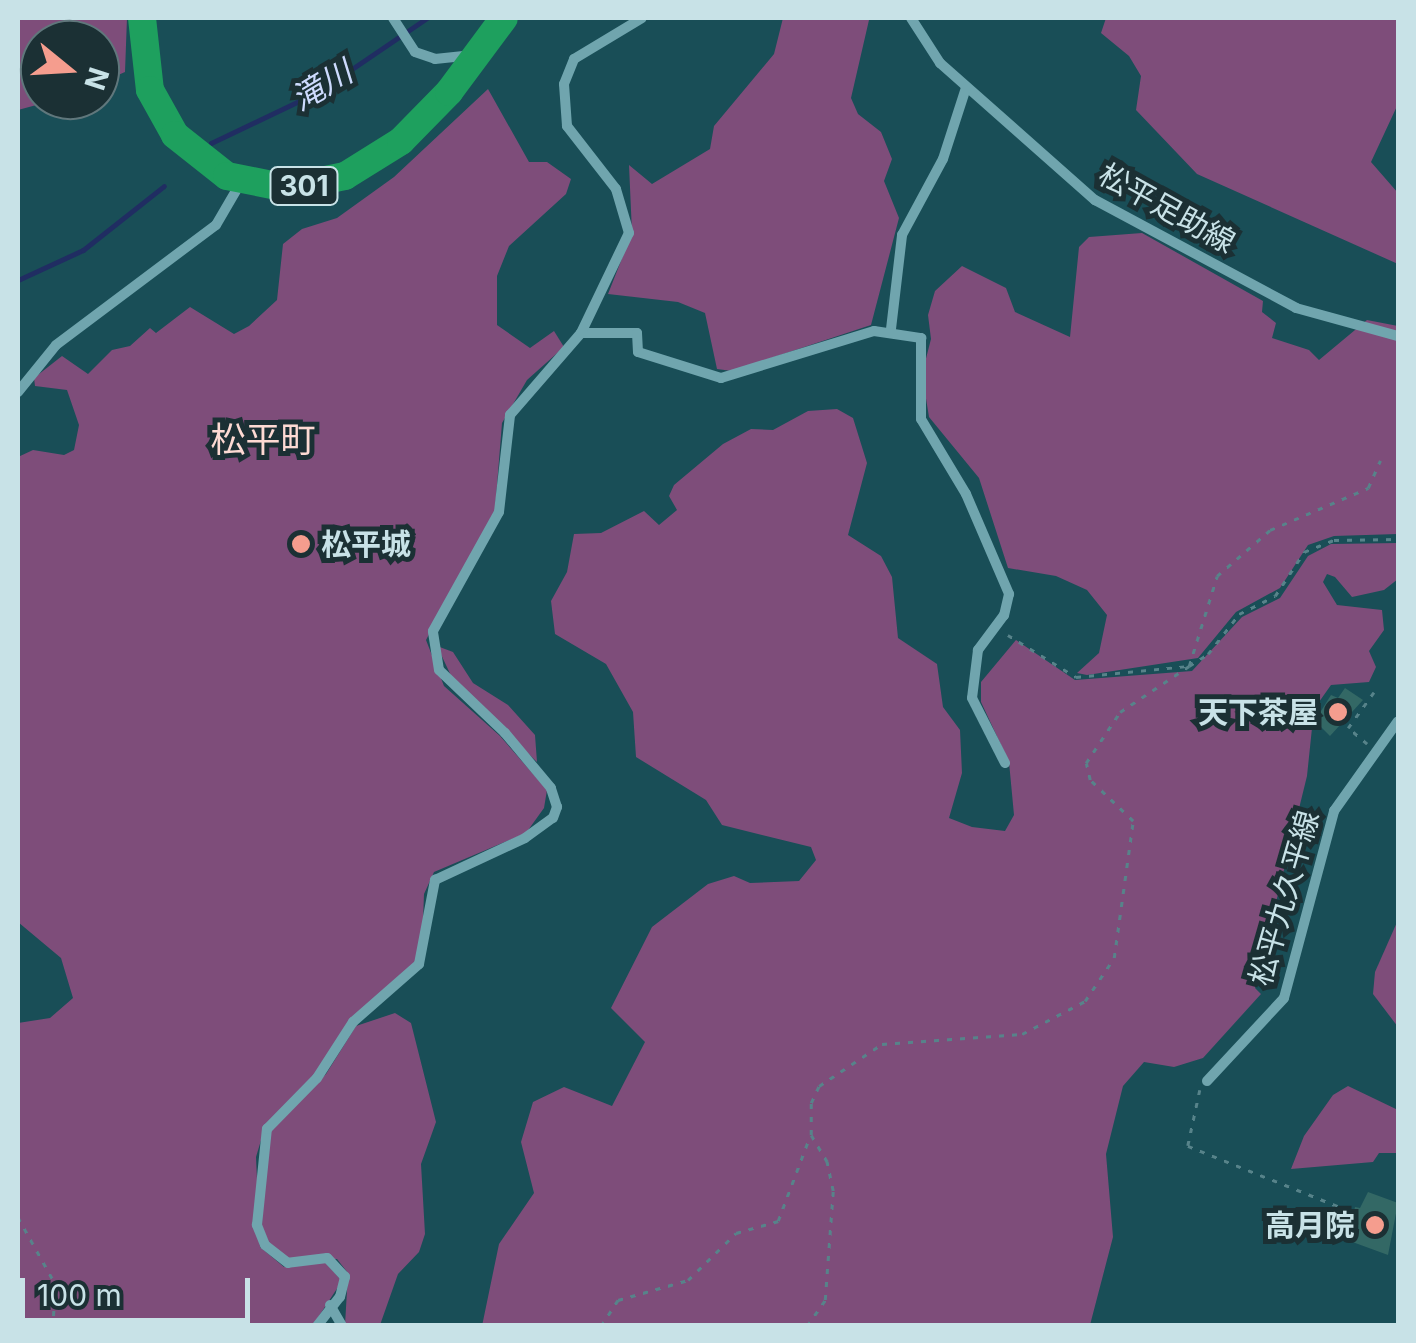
<!DOCTYPE html>
<html>
<head>
<meta charset="utf-8">
<style>
	body { margin:0 }
	#map { position:relative; width:1416px; height:1343px; overflow:hidden; background:#194e57; font-family:Inter,"Noto Sans JP",sans-serif }
	div>[style] { position:absolute }
	.green>* { inset:0; background:#7e4d7a }
	.stream>* { height:5px; margin:-2.5px; padding:0 2.5px; transform-origin:2.5px; border-radius:2.5px; background:#202d62 }
	.building>* { inset:0; background:#336865 }
	.path>* { height:2.5px; margin-top:-1.25px; transform-origin:0; background:repeating-linear-gradient(90deg,#57838a 0 5px,transparent 0 13px) }
	.minor>* { height:10px; margin:-5px; padding:0 5px; transform-origin:5px; border-radius:5px; background:#70a5ae }
	.trunk>* { height:28px; margin:-14px; padding:0 14px; transform-origin:14px; border-radius:14px; background:#1ea05e }
	.dots>* { width:28px; height:28px; translate:-50% -50%; box-sizing:border-box; border:5px solid #1b3034; border-radius:50% }
	span { translate:-50% -50%; white-space:nowrap; text-align:center; line-height:1.15; -webkit-text-stroke:10px #1b3034; paint-order:stroke }
	.shield-label span { padding:2px 8px; background:#1b3034; border:2px solid; border-radius:8px; -webkit-text-stroke-width:0 }
	.shield-label { font-size:28px; color:#c8e2e7; font-weight:700 }
	.street-label { font-size:30px; color:#c8e2e7 }
	.poi-label { font-size:30px; color:#c8e2e7; font-weight:700 }
	.left { translate:0 -50%; text-align:left }
	.right { translate:-100% -50%; text-align:right }
	.water-label { font-size:32px; color:#cddafd; font-style:italic }
	.quarter-label { font-size:35px; color:#fddad3 }
	.frame { position:absolute; inset:0; border:20px solid #c8e2e7; pointer-events:none }
	.north { position:absolute; left:20px; top:20px; width:100px; height:100px; box-sizing:border-box; background:#1b3034; border:2px solid #60777c; border-radius:50%; rotate:108deg; font-size:28px; font-weight:700; line-height:40px; text-align:center; color:#c8e2e7 }
	.north::after { content:''; display:block; margin:auto; width:35px; height:45px; background:#f59d8e; clip-path:polygon(50% 0,100% 100%,50% 72%,0 100%) }
	.scale { position:absolute; left:20px; top:1278px; width:230px; height:45px; box-sizing:border-box; border:5px solid #c8e2e7; border-top:0; padding-left:12px; font-size:30px; line-height:35px; white-space:nowrap; color:#c8e2e7; -webkit-text-stroke:8px #1b3034; paint-order:stroke }
</style>
</head>
<body>
<div id="map">
	<div class="green">
		<div style="clip-path:polygon(18px 18px,127px 18px,125px 72px,100px 83px,100px 40px,40px 40px,40px 100px,55px 100px,18px 110px)"></div>
		<div style="clip-path:polygon(783px 18px,869px 20px,851px 98px,858px 114px,881px 132px,892px 159px,884px 181px,899px 218px,871px 325px,732px 371px,717px 369px,705px 313px,678px 302px,608px 294px,632px 233px,629px 165px,652px 184px,710px 149px,714px 126px,774px 54px)"></div>
		<div style="clip-path:polygon(1106px 18px,1398px 18px,1398px 104px,1371px 162px,1398px 193px,1398px 264px,1197px 174px,1136px 110px,1141px 76px,1129px 56px,1101px 33px)"></div>
		<div style="clip-path:polygon(488px 89px,529px 162px,547px 162px,571px 179px,566px 194px,509px 246px,497px 276px,497px 325px,530px 348px,554px 331px,564px 347px,527px 380px,502px 423px,495px 510px,426px 640px,444px 686px,500px 736px,547px 790px,544px 808px,526px 833px,434px 872px,424px 894px,422px 948px,410px 971px,363px 1008px,314px 1076px,265px 1127px,256px 1157px,260px 1247px,284px 1267px,324px 1261px,342px 1281px,313px 1325px,18px 1325px,18px 1023px,50px 1018px,73px 998px,61px 958px,18px 922px,18px 457px,33px 450px,64px 455px,74px 450px,79px 425px,67px 390px,35px 386px,34px 378px,62px 356px,88px 374px,112px 350px,130px 346px,150px 328px,156px 333px,190px 307px,234px 334px,249px 326px,277px 300px,283px 244px,302px 229px,337px 218px,394px 177px)"></div>
		<div style="clip-path:polygon(1142px 233px,1263px 301px,1262px 312px,1276px 323px,1272px 338px,1309px 350px,1319px 360px,1367px 320px,1398px 326px,1398px 534px,1334px 536px,1308px 545px,1280px 588px,1236px 612px,1198px 658px,1087px 675px,1077px 673px,1099px 653px,1107px 615px,1087px 590px,1056px 576px,1008px 568px,979px 478px,929px 417px,922px 374px,931px 339px,928px 315px,935px 291px,962px 266px,1006px 288px,1015px 312px,1070px 337px,1079px 247px,1089px 237px)"></div>
		<div style="clip-path:polygon(837px 409px,853px 418px,867px 463px,848px 535px,881px 556px,892px 577px,898px 638px,937px 664px,943px 707px,960px 730px,962px 773px,949px 818px,972px 827px,1005px 831px,1014px 815px,1009px 762px,981px 702px,981px 682px,1016px 640px,1075px 680px,1192px 671px,1242px 617px,1280px 598px,1308px 556px,1331px 544px,1398px 543px,1398px 579px,1384px 590px,1352px 597px,1335px 577px,1327px 574px,1323px 582px,1337px 605px,1382px 610px,1384px 630px,1369px 651px,1376px 667px,1369px 682px,1331px 685px,1314px 709px,1307px 776px,1255px 988px,1261px 994px,1203px 1058px,1174px 1067px,1144px 1062px,1123px 1086px,1106px 1154px,1113px 1237px,1090px 1325px,482px 1326px,499px 1244px,534px 1193px,521px 1142px,533px 1102px,564px 1087px,612px 1106px,645px 1042px,611px 1008px,652px 927px,708px 884px,734px 876px,750px 883px,799px 881px,816px 860px,811px 847px,722px 825px,706px 800px,636px 757px,633px 712px,606px 664px,555px 634px,551px 601px,567px 572px,574px 534px,601px 533px,644px 511px,659px 525px,677px 510px,669px 496px,674px 485px,723px 444px,751px 429px,773px 430px,808px 411px)"></div>
		<div style="clip-path:polygon(437px 646px,453px 652px,473px 683px,508px 705px,535px 735px,537px 762px,454px 682px)"></div>
		<div style="clip-path:polygon(1398px 920px,1398px 1027px,1373px 994px,1375px 972px)"></div>
		<div style="clip-path:polygon(395px 1013px,411px 1023px,436px 1122px,421px 1164px,425px 1234px,419px 1252px,398px 1274px,380px 1325px,345px 1325px,348px 1273px,337px 1259px,291px 1260px,271px 1248px,262px 1226px,263px 1162px,270px 1130px,326px 1074px,356px 1026px)"></div>
		<div style="clip-path:polygon(1348px 1086px,1398px 1110px,1398px 1153px,1379px 1153px,1373px 1162px,1291px 1169px,1304px 1136px,1333px 1095px)"></div>
	</div>
	<div class="stream">
		<div style="left:211px;top:143px;width:119px;rotate:-25.5deg"></div>
		<div style="left:318px;top:92px;width:132px;rotate:-34.2deg"></div>
		<div style="left:18px;top:280px;width:72px;rotate:-24.8deg"></div>
		<div style="left:83px;top:250px;width:103px;rotate:-38.3deg"></div>
	</div>
	<div class="building">
		<div style="clip-path:polygon(1345px 688px,1363px 700px,1330px 736px,1320px 726px,1321px 711px,1331px 695px,1338px 698px)"></div>
		<div style="clip-path:polygon(1368px 1192px,1398px 1203px,1388px 1255px,1347px 1240px,1355px 1207px,1360px 1208px)"></div>
	</div>
	<div class="path">
		<div style="left:1008px;top:635px;width:80px;rotate:31.7deg"></div>
		<div style="left:1076px;top:677px;width:114px;rotate:-5.6deg"></div>
		<div style="left:1189px;top:666px;width:22px;rotate:-32deg"></div>
		<div style="left:1208px;top:654px;width:51px;rotate:-52.2deg"></div>
		<div style="left:1239px;top:614px;width:40px;rotate:-26.6deg"></div>
		<div style="left:1275px;top:596px;width:53px;rotate:-56.6deg"></div>
		<div style="left:1304px;top:552px;width:32px;rotate:-22deg"></div>
		<div style="left:1334px;top:540px;width:64px;rotate:-0.9deg"></div>
		<div style="left:1367px;top:744px;width:25px;rotate:-140deg"></div>
		<div style="left:1348px;top:728px;width:44px;rotate:-54.2deg"></div>
		<div style="left:1200px;top:1090px;width:57px;rotate:102.1deg"></div>
		<div style="left:1188px;top:1146px;width:175px;rotate:21.9deg"></div>
		<div style="left:18px;top:1217px;width:78px;rotate:60.8deg"></div>
		<div style="left:56px;top:1285px;width:41px;rotate:94.2deg"></div>
		<div style="left:601px;top:1326px;width:31px;rotate:-57deg"></div>
		<div style="left:618px;top:1300px;width:73px;rotate:-15.9deg"></div>
		<div style="left:688px;top:1280px;width:67px;rotate:-44.4deg"></div>
		<div style="left:736px;top:1233px;width:44px;rotate:-15.9deg"></div>
		<div style="left:778px;top:1221px;width:91px;rotate:-69.4deg"></div>
		<div style="left:807px;top:1326px;width:32px;rotate:-55deg"></div>
		<div style="left:825px;top:1300px;width:109px;rotate:-85.8deg"></div>
		<div style="left:833px;top:1191px;width:30px;rotate:-102deg"></div>
		<div style="left:827px;top:1162px;width:31px;rotate:-121deg"></div>
		<div style="left:811px;top:1135px;width:32px;rotate:-90deg"></div>
		<div style="left:811px;top:1103px;width:19px;rotate:-65deg"></div>
		<div style="left:819px;top:1086px;width:76px;rotate:-33.7deg"></div>
		<div style="left:882px;top:1044px;width:140px;rotate:-4.1deg"></div>
		<div style="left:1022px;top:1034px;width:71px;rotate:-27.6deg"></div>
		<div style="left:1085px;top:1001px;width:52px;rotate:-56deg"></div>
		<div style="left:1114px;top:958px;width:138px;rotate:-82.1deg"></div>
		<div style="left:1133px;top:821px;width:59px;rotate:-136.4deg"></div>
		<div style="left:1090px;top:780px;width:17px;rotate:-103deg"></div>
		<div style="left:1086px;top:763px;width:61px;rotate:-56.3deg"></div>
		<div style="left:1120px;top:712px;width:83px;rotate:-33.7deg"></div>
		<div style="left:1189px;top:666px;width:94px;rotate:-72.7deg"></div>
		<div style="left:1217px;top:576px;width:70px;rotate:-41deg"></div>
		<div style="left:1270px;top:530px;width:107px;rotate:-23.2deg"></div>
		<div style="left:1368px;top:488px;width:30px;rotate:-66deg"></div>
	</div>
	<div class="minor">
		<div style="left:393px;top:18px;width:40px;rotate:57.1deg"></div>
		<div style="left:415px;top:52px;width:21px;rotate:19deg"></div>
		<div style="left:435px;top:59px;width:31px;rotate:-6deg"></div>
		<div style="left:911px;top:18px;width:54px;rotate:57.2deg"></div>
		<div style="left:940px;top:63px;width:207px;rotate:41.5deg"></div>
		<div style="left:1095px;top:200px;width:228px;rotate:28.2deg"></div>
		<div style="left:1296px;top:308px;width:106px;rotate:15.4deg"></div>
		<div style="left:891px;top:329px;width:95px;rotate:-83.3deg"></div>
		<div style="left:902px;top:235px;width:86px;rotate:-61.7deg"></div>
		<div style="left:943px;top:159px;width:75px;rotate:-72.1deg"></div>
		<div style="left:581px;top:333px;width:56px"></div>
		<div style="left:637px;top:333px;width:19px;rotate:87deg"></div>
		<div style="left:638px;top:352px;width:87px;rotate:17.4deg"></div>
		<div style="left:721px;top:378px;width:160px;rotate:-17.1deg"></div>
		<div style="left:874px;top:331px;width:48px;rotate:8.5deg"></div>
		<div style="left:921px;top:338px;width:81px;rotate:90deg"></div>
		<div style="left:921px;top:419px;width:87px;rotate:59deg"></div>
		<div style="left:966px;top:494px;width:109px;rotate:66.7deg"></div>
		<div style="left:1009px;top:594px;width:22px;rotate:103deg"></div>
		<div style="left:1004px;top:615px;width:44px;rotate:126.6deg"></div>
		<div style="left:978px;top:650px;width:48px;rotate:97.1deg"></div>
		<div style="left:972px;top:698px;width:73px;rotate:63.1deg"></div>
		<div style="left:18px;top:392px;width:60px;rotate:-51deg"></div>
		<div style="left:56px;top:345px;width:200px;rotate:-36.9deg"></div>
		<div style="left:216px;top:225px;width:48px;rotate:-59.7deg"></div>
		<div style="left:1207px;top:1081px;width:113px;rotate:-47.1deg"></div>
		<div style="left:1284px;top:998px;width:194px;rotate:-75deg"></div>
		<div style="left:1334px;top:811px;width:110px;rotate:-54.6deg"></div>
		<div style="left:330px;top:1305px;width:24px;rotate:60deg"></div>
		<div style="left:317px;top:1326px;width:37px;rotate:-52deg"></div>
		<div style="left:340px;top:1297px;width:21px;rotate:-76deg"></div>
		<div style="left:345px;top:1277px;width:26px;rotate:-133deg"></div>
		<div style="left:327px;top:1258px;width:39px;rotate:173deg"></div>
		<div style="left:288px;top:1263px;width:29px;rotate:-142deg"></div>
		<div style="left:265px;top:1245px;width:22px;rotate:-112deg"></div>
		<div style="left:257px;top:1225px;width:97px;rotate:-84.1deg"></div>
		<div style="left:267px;top:1129px;width:71px;rotate:-45.6deg"></div>
		<div style="left:317px;top:1078px;width:67px;rotate:-57.3deg"></div>
		<div style="left:353px;top:1022px;width:88px;rotate:-41.3deg"></div>
		<div style="left:419px;top:964px;width:86px;rotate:-79.2deg"></div>
		<div style="left:435px;top:880px;width:99px;rotate:-25deg"></div>
		<div style="left:525px;top:838px;width:34px;rotate:-36deg"></div>
		<div style="left:553px;top:818px;width:12px;rotate:-70deg"></div>
		<div style="left:557px;top:807px;width:20px;rotate:-108deg"></div>
		<div style="left:551px;top:788px;width:72px;rotate:-129.9deg"></div>
		<div style="left:505px;top:733px;width:91px;rotate:-136.3deg"></div>
		<div style="left:439px;top:670px;width:39px;rotate:-99deg"></div>
		<div style="left:433px;top:631px;width:136px;rotate:-61deg"></div>
		<div style="left:499px;top:512px;width:98px;rotate:-83.5deg"></div>
		<div style="left:510px;top:415px;width:108px;rotate:-49.1deg"></div>
		<div style="left:581px;top:333px;width:111px;rotate:-64.4deg"></div>
		<div style="left:629px;top:233px;width:46px;rotate:-106.5deg"></div>
		<div style="left:616px;top:189px;width:80px;rotate:-127.9deg"></div>
		<div style="left:567px;top:126px;width:42px;rotate:-94.1deg"></div>
		<div style="left:564px;top:84px;width:27px;rotate:-68deg"></div>
		<div style="left:574px;top:59px;width:79px;rotate:-31.1deg"></div>
	</div>
	<div class="trunk">
		<div style="left:142px;top:18px;width:72px;rotate:83.7deg"></div>
		<div style="left:150px;top:90px;width:51px;rotate:60.9deg"></div>
		<div style="left:175px;top:135px;width:66px;rotate:38.3deg"></div>
		<div style="left:227px;top:176px;width:61px;rotate:11.3deg"></div>
		<div style="left:287px;top:188px;width:59px;rotate:-11.7deg"></div>
		<div style="left:345px;top:176px;width:66px;rotate:-32deg"></div>
		<div style="left:401px;top:141px;width:69px;rotate:-45.6deg"></div>
		<div style="left:449px;top:92px;width:92px;rotate:-53.4deg"></div>
	</div>
	<div class="dots">
		<div style="left:301px;top:544px;background:#f59d8e"></div>
		<div style="left:1338px;top:712px;background:#f59d8e"></div>
		<div style="left:1375px;top:1225px;background:#f59d8e"></div>
	</div>
	<div class="shield-label">
		<span style="left:304px;top:186px">301</span>
	</div>
	<div class="street-label">
		<span style="left:1167px;top:208px;rotate:29deg">松平足助線</span>
		<span style="left:1284px;top:898px;rotate:-74deg">松平九久平線</span>
	</div>
	<div class="poi-label">
		<span class="left" style="left:321px;top:544px">松平城</span>
		<span class="right" style="left:1318px;top:712px">天下茶屋</span>
		<span class="right" style="left:1355px;top:1225px">高月院</span>
	</div>
	<div class="water-label">
		<span style="left:322px;top:86px;rotate:-31deg">滝川</span>
	</div>
	<div class="quarter-label">
		<span style="left:263px;top:439px">松平町</span>
	</div>
	<div class="frame"></div>
	<div class="north">N</div>
	<div class="scale">100 m</div>
</div>
</body>
</html>
